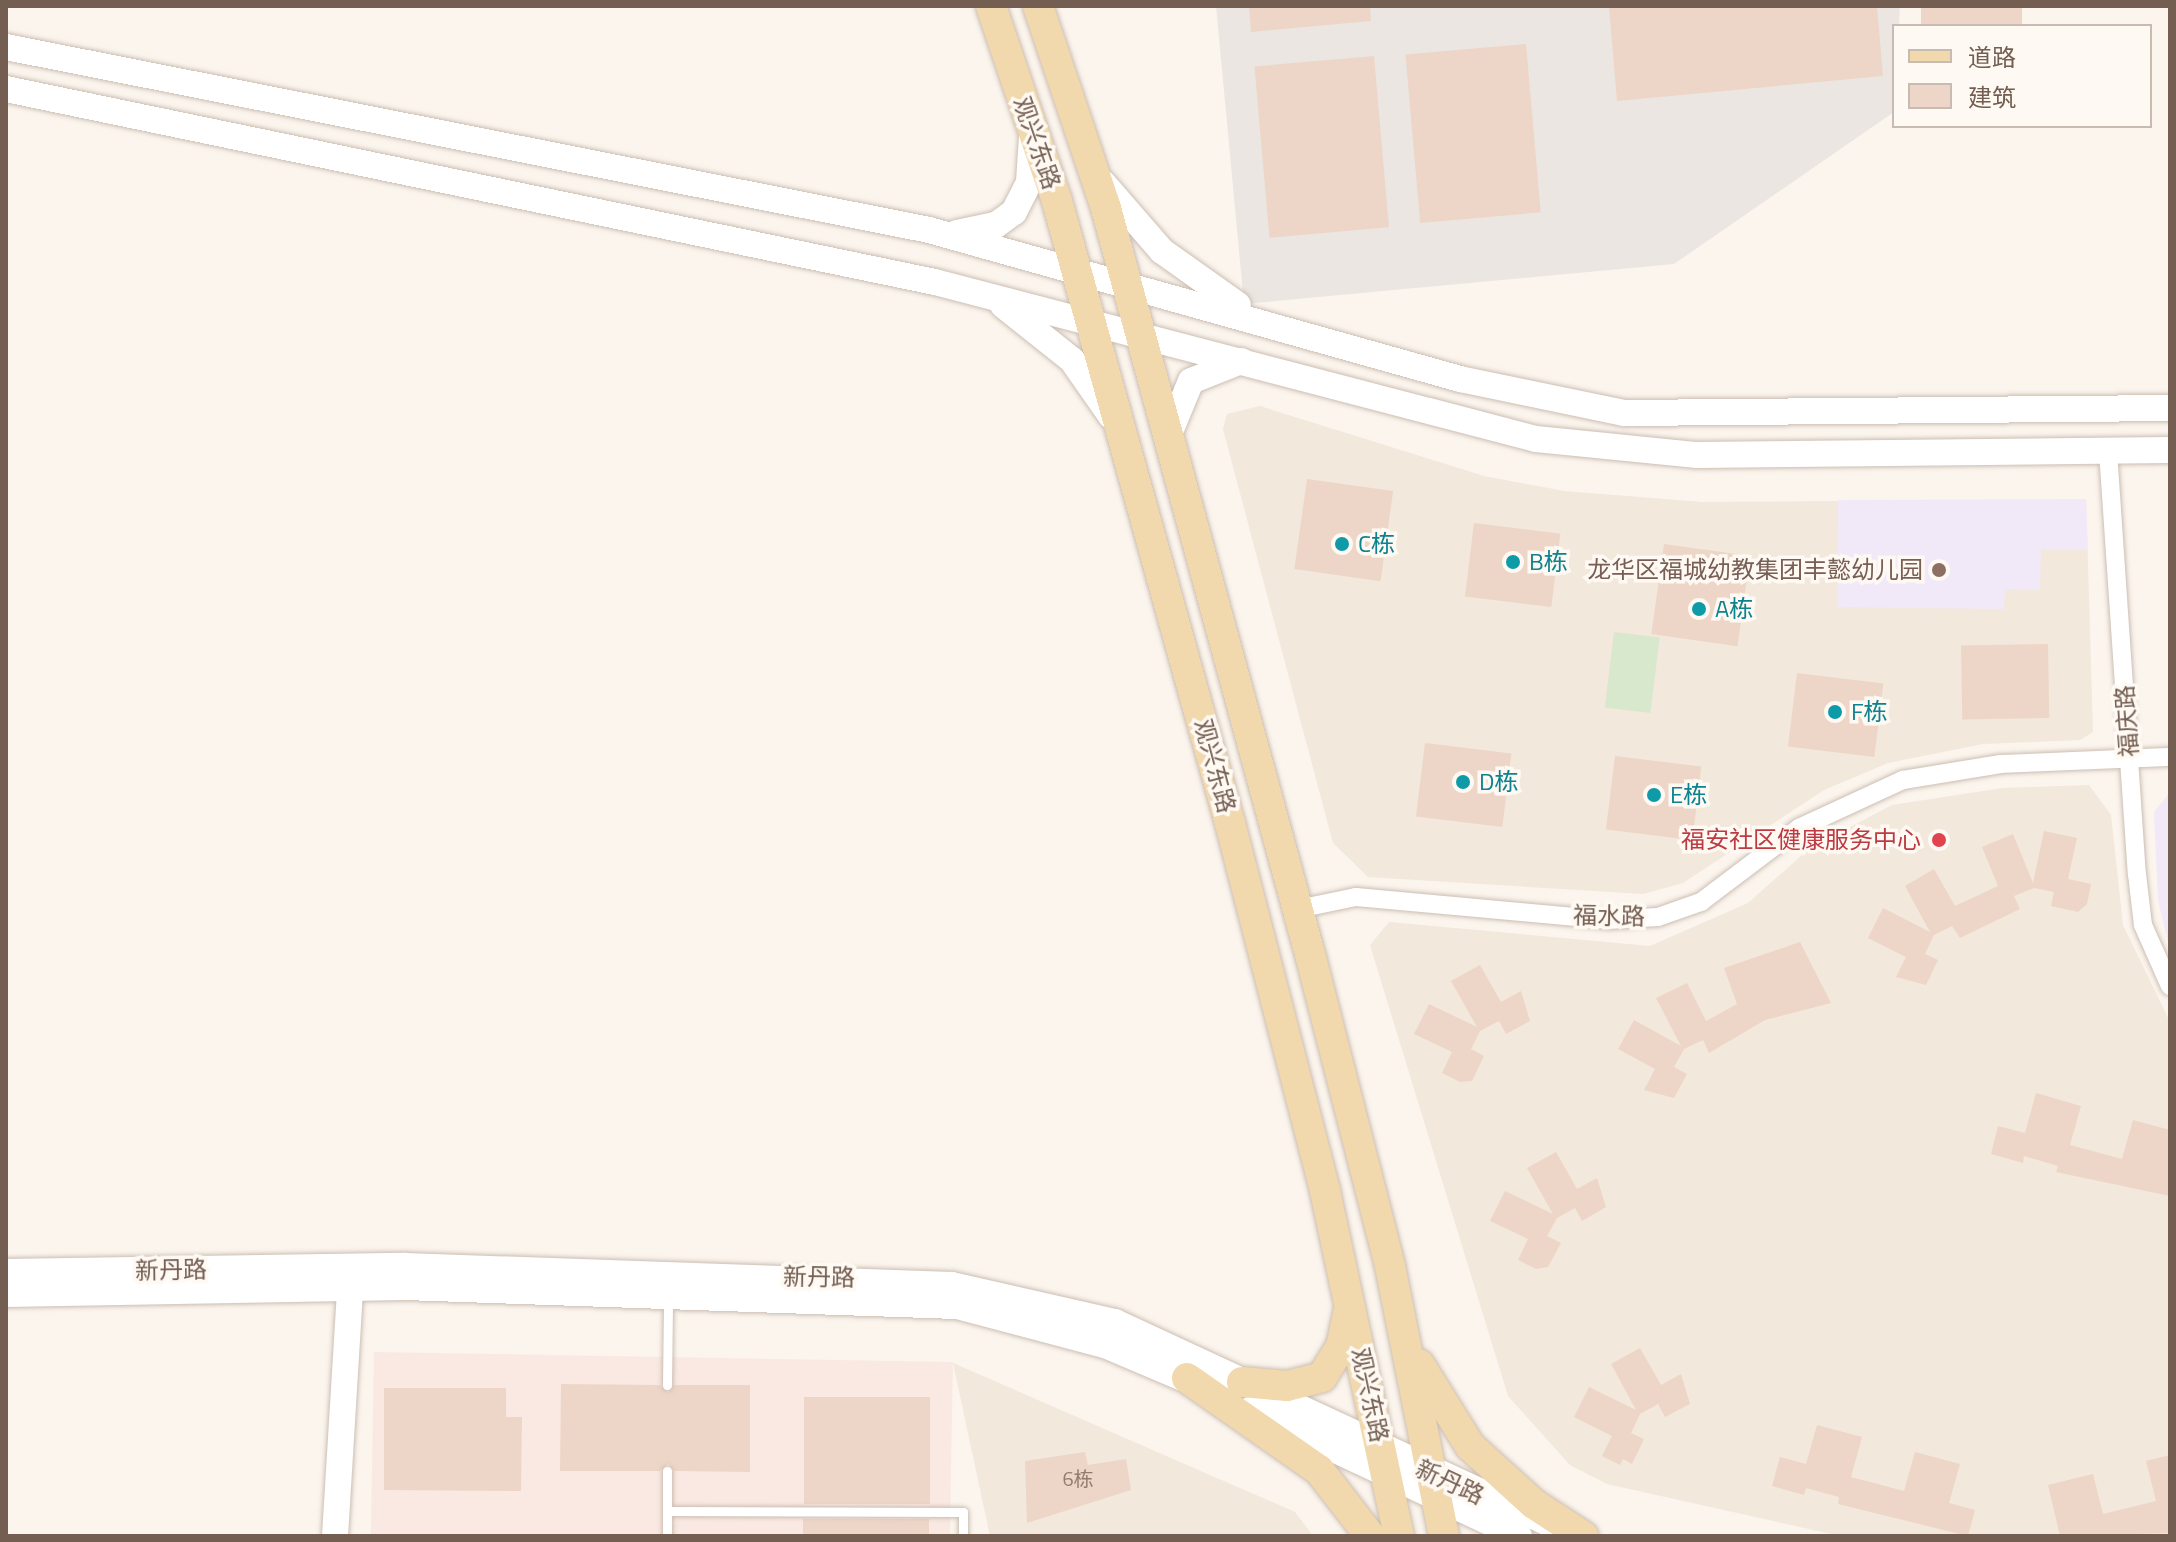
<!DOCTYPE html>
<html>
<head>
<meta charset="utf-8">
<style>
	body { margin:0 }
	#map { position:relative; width:2176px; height:1542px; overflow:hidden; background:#fbf5ed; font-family:"Titillium Web","Noto Sans SC",sans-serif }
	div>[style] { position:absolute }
	.residential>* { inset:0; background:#f2e8dc }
	.commercial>* { inset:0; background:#fae9e2; transform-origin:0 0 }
	.industrial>* { inset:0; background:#ebe6e1 }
	.education>* { inset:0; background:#f2e9f8 }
	.green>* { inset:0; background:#d7e8cc; transform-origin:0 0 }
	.building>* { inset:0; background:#edd6c7; transform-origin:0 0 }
	.roads { filter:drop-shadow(0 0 2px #ccbeb3) drop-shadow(0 0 2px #ccbeb3) }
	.lane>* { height:9px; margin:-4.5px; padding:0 4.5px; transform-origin:4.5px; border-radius:4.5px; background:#fff }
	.street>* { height:18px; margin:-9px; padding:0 9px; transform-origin:9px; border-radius:9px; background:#fff }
	.secondary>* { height:26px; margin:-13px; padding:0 13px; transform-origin:13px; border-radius:13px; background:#fff }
	.primary>* { height:30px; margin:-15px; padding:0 15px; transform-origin:15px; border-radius:15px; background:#f1d8ad }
	.dots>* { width:22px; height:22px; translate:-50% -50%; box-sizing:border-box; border:4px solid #fef9f3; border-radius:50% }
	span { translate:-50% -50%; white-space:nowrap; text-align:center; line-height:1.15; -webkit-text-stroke:7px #fef9f3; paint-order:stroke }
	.number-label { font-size:20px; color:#927c6e }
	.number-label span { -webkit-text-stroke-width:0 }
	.street-label { font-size:24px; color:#745e51 }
	.culture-label { font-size:24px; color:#0d838f }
	.left { translate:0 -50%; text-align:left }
	.education-label { font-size:24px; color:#785e54 }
	.right { translate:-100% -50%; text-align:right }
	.health-label { font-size:24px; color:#be3a42 }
	.frame { position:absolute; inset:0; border:8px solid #745e51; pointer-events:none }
	.legend { position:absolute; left:1892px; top:24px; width:260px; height:104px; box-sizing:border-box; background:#fef9f3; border:2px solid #c7bbb2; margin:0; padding:10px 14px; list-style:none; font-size:24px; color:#745e51 }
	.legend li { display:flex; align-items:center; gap:16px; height:40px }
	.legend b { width:40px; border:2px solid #c7bbb2 }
</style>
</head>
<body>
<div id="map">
	<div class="residential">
		<div style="clip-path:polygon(1260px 406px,1484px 476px,1564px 491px,1702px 502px,2086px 499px,2093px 732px,2080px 740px,1983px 744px,1888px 763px,1824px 790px,1683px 883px,1643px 894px,1368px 877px,1333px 843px,1223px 429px,1227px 414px)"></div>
		<div style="clip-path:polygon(2089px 785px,2111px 815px,2123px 925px,2170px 1022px,2170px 1536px,1840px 1536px,1607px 1484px,1570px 1465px,1508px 1396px,1370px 945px,1389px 922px,1650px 946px,1748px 903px,1810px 848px,1892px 805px,2003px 788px)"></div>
		<div style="clip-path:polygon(953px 1363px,1295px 1512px,1313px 1536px,990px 1536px)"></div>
	</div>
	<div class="commercial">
		<div style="left:374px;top:1352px;width:579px;height:184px;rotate:1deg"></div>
	</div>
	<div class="industrial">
		<div style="clip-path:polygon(1216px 6px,1900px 6px,1894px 112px,1674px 264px,1244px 304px)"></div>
	</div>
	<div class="education">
		<div style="clip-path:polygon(2086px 499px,2088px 550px,2041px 549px,2040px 590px,2005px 589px,2004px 609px,1837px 607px,1838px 500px)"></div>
		<div style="clip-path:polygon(2170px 792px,2170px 950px,2158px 901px,2154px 812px)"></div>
	</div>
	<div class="green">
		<div style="left:1614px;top:632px;width:46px;height:76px;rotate:7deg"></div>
	</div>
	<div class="building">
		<div style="clip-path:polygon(1249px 6px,1370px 6px,1371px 21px,1251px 32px)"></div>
		<div style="clip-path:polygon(1609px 6px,1877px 6px,1883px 76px,1617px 101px)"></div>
		<div style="left:1921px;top:6px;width:101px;height:20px"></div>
		<div style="left:1526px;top:44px;width:169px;height:121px;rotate:85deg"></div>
		<div style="left:1374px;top:56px;width:172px;height:120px;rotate:85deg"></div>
		<div style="left:1307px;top:479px;width:87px;height:91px;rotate:8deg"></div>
		<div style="left:1474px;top:523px;width:87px;height:74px;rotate:7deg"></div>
		<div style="left:1664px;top:544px;width:87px;height:91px;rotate:8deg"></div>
		<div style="left:2048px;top:644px;width:74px;height:87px;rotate:89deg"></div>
		<div style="left:1797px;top:673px;width:87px;height:74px;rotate:7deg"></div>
		<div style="left:1425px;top:743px;width:87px;height:74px;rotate:7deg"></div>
		<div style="left:1615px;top:756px;width:87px;height:74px;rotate:7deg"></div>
		<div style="clip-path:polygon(2044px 831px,2077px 838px,2068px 879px,2091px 884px,2087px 904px,2078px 912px,2051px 906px,2054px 892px,2034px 888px,2014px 896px,2020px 909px,1960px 938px,1952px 926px,1934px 935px,1925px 954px,1938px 960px,1926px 985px,1896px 977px,1906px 957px,1868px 938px,1883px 908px,1930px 932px,1905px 886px,1934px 869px,1955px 906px,1998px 886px,1982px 847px,2013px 834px,2033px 883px)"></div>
		<div style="clip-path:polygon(1800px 942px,1831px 1003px,1765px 1020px,1709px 1053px,1703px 1040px,1684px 1049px,1674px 1067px,1687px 1074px,1674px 1098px,1644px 1090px,1655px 1069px,1618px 1049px,1634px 1020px,1681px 1046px,1656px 998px,1687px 983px,1706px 1021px,1737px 1004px,1724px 968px)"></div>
		<div style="clip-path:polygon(1480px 965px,1501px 1002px,1521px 991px,1530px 1021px,1506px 1034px,1499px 1021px,1480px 1031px,1471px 1049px,1484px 1056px,1472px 1081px,1460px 1082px,1442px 1073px,1452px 1052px,1414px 1034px,1429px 1004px,1477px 1027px,1451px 981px)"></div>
		<div style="clip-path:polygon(2036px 1093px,2081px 1106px,2070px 1145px,2122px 1159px,2133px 1120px,2170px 1130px,2170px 1196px,2056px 1172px,2058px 1166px,2024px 1156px,2023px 1163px,1991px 1154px,1998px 1126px,2025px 1133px)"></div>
		<div style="clip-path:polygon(1556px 1152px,1577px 1189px,1597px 1178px,1606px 1207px,1582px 1221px,1575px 1208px,1557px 1218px,1547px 1236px,1561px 1243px,1548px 1267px,1536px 1269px,1518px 1260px,1528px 1239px,1490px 1221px,1505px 1191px,1553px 1214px,1527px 1168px)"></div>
		<div style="clip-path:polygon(1640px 1348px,1661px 1385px,1681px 1374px,1690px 1404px,1665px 1417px,1658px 1404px,1640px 1414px,1631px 1433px,1644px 1439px,1632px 1464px,1623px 1459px,1620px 1465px,1602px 1456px,1612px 1436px,1574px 1417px,1589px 1387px,1636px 1410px,1611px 1364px)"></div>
		<div style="clip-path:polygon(561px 1384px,660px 1385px,668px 1392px,674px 1385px,750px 1385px,750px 1472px,674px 1471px,668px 1464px,660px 1471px,560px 1471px)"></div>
		<div style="clip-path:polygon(384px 1388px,506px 1388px,506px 1417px,522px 1417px,521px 1491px,384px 1490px)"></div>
		<div style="left:804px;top:1397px;width:126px;height:107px"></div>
		<div style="clip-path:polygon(1817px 1425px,1862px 1437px,1851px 1477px,1904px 1491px,1915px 1452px,1960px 1464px,1949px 1503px,1975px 1510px,1968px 1536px,1838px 1504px,1839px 1497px,1806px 1488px,1804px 1495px,1772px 1486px,1780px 1457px,1806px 1464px)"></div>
		<div style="clip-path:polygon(1085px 1452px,1088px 1465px,1126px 1459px,1131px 1490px,1027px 1523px,1025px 1461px)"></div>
		<div style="clip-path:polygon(2170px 1455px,2170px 1533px,2060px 1536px,2048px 1485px,2093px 1474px,2103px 1514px,2156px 1501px,2146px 1461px)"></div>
		<div style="left:803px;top:1519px;width:126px;height:17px"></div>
	</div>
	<div class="roads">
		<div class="lane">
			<div style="left:667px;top:1385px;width:88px;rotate:-89.3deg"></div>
			<div style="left:667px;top:1511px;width:296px;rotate:0.2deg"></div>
			<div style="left:963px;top:1512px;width:24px;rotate:90deg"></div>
			<div style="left:667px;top:1536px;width:65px;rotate:-90deg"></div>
		</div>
		<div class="street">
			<div style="left:2108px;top:451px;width:424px;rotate:86.1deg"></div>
			<div style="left:2137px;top:874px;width:51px;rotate:83.3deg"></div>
			<div style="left:2143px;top:925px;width:67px;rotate:66.1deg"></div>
			<div style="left:1298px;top:909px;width:59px;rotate:-11.7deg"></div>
			<div style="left:1356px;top:897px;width:252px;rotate:5.2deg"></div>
			<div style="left:1607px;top:920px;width:51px;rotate:-3.4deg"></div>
			<div style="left:1658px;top:917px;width:46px;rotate:-19.2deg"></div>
			<div style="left:1701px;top:902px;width:123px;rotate:-37.1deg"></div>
			<div style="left:1799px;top:828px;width:115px;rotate:-24.8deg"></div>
			<div style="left:1903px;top:780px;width:99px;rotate:-9.3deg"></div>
			<div style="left:2001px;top:764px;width:169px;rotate:-2.4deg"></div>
		</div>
		<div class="secondary">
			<div style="left:6px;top:47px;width:941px;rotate:11.21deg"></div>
			<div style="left:929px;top:230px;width:552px;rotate:15.67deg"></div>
			<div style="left:1460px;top:379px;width:167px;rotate:11.7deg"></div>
			<div style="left:1624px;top:413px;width:546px;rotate:-0.52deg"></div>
			<div style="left:6px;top:89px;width:949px;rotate:11.74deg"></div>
			<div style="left:935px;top:282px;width:621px;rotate:14.64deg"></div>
			<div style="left:1536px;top:439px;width:162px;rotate:5.7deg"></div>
			<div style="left:1697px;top:455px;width:473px;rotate:-0.6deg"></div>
			<div style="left:1103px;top:183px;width:90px;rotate:49.1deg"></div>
			<div style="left:1162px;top:251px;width:93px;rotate:35.4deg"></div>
			<div style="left:957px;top:233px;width:40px;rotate:-12deg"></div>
			<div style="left:996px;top:225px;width:22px;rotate:-36deg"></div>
			<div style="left:1014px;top:212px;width:34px;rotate:-63deg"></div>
			<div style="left:1029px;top:182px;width:45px;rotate:-86.2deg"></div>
			<div style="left:1003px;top:305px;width:88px;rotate:38.6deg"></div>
			<div style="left:1072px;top:360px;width:68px;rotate:55.1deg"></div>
			<div style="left:1169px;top:434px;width:57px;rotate:-67.5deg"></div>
			<div style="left:1191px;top:381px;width:54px;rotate:-21.8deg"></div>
			<div style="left:6px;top:1272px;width:399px;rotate:-0.9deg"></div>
			<div style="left:405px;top:1266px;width:547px;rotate:1.99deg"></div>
			<div style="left:952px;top:1285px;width:167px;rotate:12.8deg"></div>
			<div style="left:1115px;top:1322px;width:484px;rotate:24.9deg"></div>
			<div style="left:6px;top:1294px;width:398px;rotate:-1deg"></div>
			<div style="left:404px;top:1287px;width:553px;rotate:1.97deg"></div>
			<div style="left:957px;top:1306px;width:153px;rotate:14.8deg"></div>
			<div style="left:1105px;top:1345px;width:108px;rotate:23deg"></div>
			<div style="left:1250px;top:1410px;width:297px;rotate:25.1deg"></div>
			<div style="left:335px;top:1536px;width:265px;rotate:-86.5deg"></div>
		</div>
		<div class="primary">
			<div style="left:991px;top:6px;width:206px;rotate:71.3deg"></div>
			<div style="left:1057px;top:201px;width:646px;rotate:74.46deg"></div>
			<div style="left:1230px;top:823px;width:380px;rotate:75.5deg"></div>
			<div style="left:1325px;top:1191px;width:353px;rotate:77.9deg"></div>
			<div style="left:1038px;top:6px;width:213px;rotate:71.4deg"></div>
			<div style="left:1106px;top:208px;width:778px;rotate:74.71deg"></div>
			<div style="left:1311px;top:958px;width:318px;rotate:75.6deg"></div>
			<div style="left:1390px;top:1266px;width:275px;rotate:78.7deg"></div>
			<div style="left:1419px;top:1364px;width:97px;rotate:58.1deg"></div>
			<div style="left:1470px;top:1446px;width:86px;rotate:42.2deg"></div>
			<div style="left:1534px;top:1504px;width:59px;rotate:33.1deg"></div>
			<div style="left:1187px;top:1378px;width:161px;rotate:34.9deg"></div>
			<div style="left:1319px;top:1470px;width:83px;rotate:52.3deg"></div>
			<div style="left:1242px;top:1382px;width:45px;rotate:5.1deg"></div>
			<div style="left:1287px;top:1386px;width:36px;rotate:-14deg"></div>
			<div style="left:1322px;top:1377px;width:36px;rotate:-58deg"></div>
			<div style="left:1341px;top:1347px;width:34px;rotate:-78deg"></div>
		</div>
	</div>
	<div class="dots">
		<div style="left:1342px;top:544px;background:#0f9aa8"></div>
		<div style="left:1513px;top:562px;background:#0f9aa8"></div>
		<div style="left:1939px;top:570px;background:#8d6e63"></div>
		<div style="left:1699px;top:609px;background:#0f9aa8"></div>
		<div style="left:1835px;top:712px;background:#0f9aa8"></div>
		<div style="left:1463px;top:782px;background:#0f9aa8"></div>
		<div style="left:1654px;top:795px;background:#0f9aa8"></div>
		<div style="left:1939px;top:840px;background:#e0444e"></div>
	</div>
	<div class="number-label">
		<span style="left:1078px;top:1478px">6栋</span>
	</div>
	<div class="street-label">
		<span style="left:1037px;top:143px;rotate:71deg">观兴东路</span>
		<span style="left:2127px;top:721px;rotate:-94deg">福庆路</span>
		<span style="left:1215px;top:766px;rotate:75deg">观兴东路</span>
		<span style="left:1609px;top:916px;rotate:1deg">福水路</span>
		<span style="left:171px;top:1270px;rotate:-1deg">新丹路</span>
		<span style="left:819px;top:1277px;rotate:1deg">新丹路</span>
		<span style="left:1370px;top:1395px;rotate:78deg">观兴东路</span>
		<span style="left:1450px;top:1482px;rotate:25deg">新丹路</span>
	</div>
	<div class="culture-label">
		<span class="left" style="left:1358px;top:544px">C栋</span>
		<span class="left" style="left:1529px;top:562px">B栋</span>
		<span class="left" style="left:1715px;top:609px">A栋</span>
		<span class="left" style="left:1851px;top:712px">F栋</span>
		<span class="left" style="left:1479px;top:782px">D栋</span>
		<span class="left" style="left:1670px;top:795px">E栋</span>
	</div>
	<div class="education-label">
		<span class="right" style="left:1923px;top:570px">龙华区福城幼教集团丰懿幼儿园</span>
	</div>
	<div class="health-label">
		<span class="right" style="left:1921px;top:840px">福安社区健康服务中心</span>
	</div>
	<div class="frame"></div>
	<ul class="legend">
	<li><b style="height:10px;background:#f1d8ad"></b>道路</li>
	<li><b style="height:22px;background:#edd6c7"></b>建筑</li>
	</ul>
</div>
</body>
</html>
